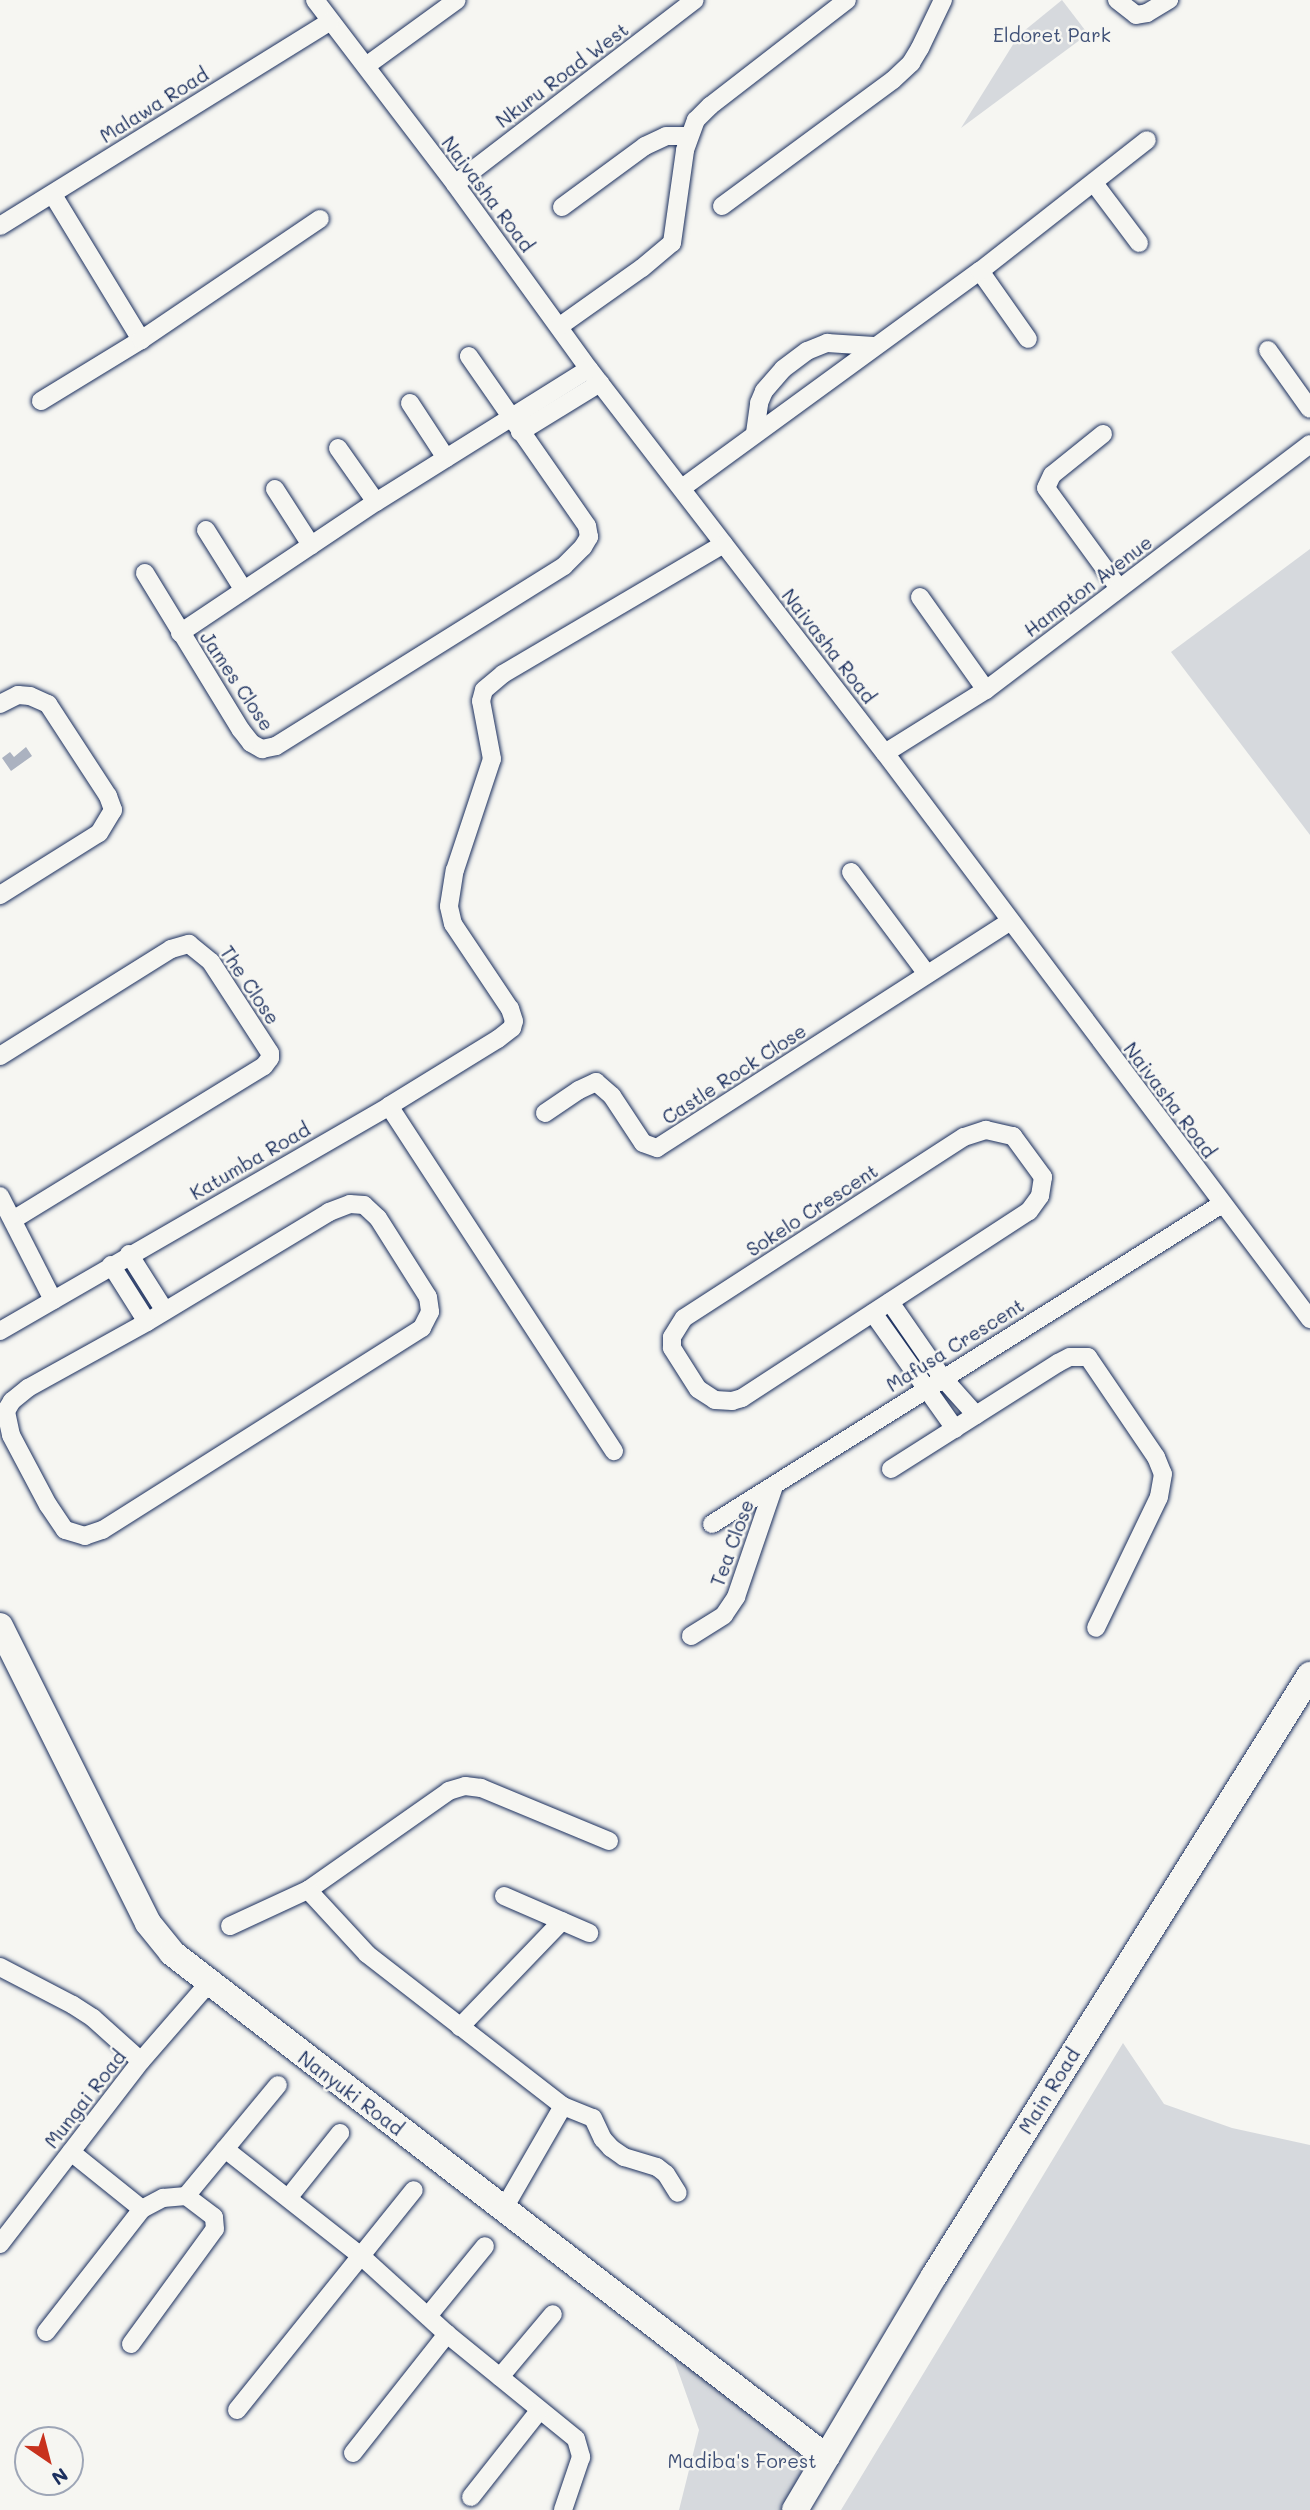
<!DOCTYPE html>
<html>
<head>
<meta charset="utf-8">
<style>
	body { margin:0 }
	#map { position:relative; width:1310px; height:2510px; overflow:hidden; background:#f6f6f2; font-family:Mali,sans-serif }
	div>[style] { position:absolute }
	.green>* { inset:0; background:#d6d9dd }
	.water>* { inset:0; background:#abb2c0 }
	.roads { filter:drop-shadow(0 0 2px #1b2f5e) drop-shadow(0 0 2px #1b2f5e) }
	.street>* { height:18px; margin:-9px; padding:0 9px; transform-origin:9px; border-radius:9px; background:#f6f6f2 }
	.secondary>* { height:26px; margin:-13px; padding:0 13px; transform-origin:13px; border-radius:13px; background:#f6f6f2 }
	span { translate:-50% -50%; white-space:nowrap; text-align:center; line-height:1.15; -webkit-text-stroke:5px #f6f6f2; paint-order:stroke }
	.park-label { font-size:19px; color:#405177 }
	.street-label { font-size:19px; color:#1b2f5e }
	.north { position:absolute; left:14px; top:2426px; width:70px; height:70px; box-sizing:border-box; background:#f6f6f2; border:2px solid #9ea6b7; border-radius:50%; rotate:145deg; font-size:19px; font-weight:700; line-height:28px; text-align:center; color:#1b2f5e }
	.north::after { content:''; display:block; margin:auto; width:24px; height:32px; background:#c8321e; clip-path:polygon(50% 0,100% 100%,50% 72%,0 100%) }
</style>
</head>
<body>
<div id="map">
	<div class="green">
		<div style="clip-path:polygon(1062px 0,1088px 34px,961px 128px,1019px 35px)"></div>
		<div style="clip-path:polygon(1310px 549px,1310px 835px,1171px 652px)"></div>
		<div style="clip-path:polygon(1123px 2043px,1164px 2104px,1232px 2128px,1310px 2145px,1310px 2510px,841px 2510px)"></div>
		<div style="clip-path:polygon(671px 2351px,813px 2462px,788px 2510px,679px 2510px,699px 2430px)"></div>
	</div>
	<div class="water">
		<div style="clip-path:polygon(26px 747px,32px 756px,11px 771px,2px 758px,10px 752px,14px 757px)"></div>
	</div>
	<div class="roads">
		<div class="street">
			<div style="left:315px;top:0;width:231px;rotate:52.7deg"></div>
			<div style="left:455px;top:184px;width:228px;rotate:54.1deg"></div>
			<div style="left:589px;top:369px;width:485px;rotate:52.4deg"></div>
			<div style="left:885px;top:753px;width:708px;rotate:53.1deg"></div>
			<div style="left:1117px;top:0;width:24px;rotate:38deg"></div>
			<div style="left:1136px;top:15px;width:11px;rotate:-10deg"></div>
			<div style="left:1147px;top:13px;width:26px;rotate:-31deg"></div>
			<div style="left:366px;top:66px;width:112px;rotate:-36deg"></div>
			<div style="left:1094px;top:183px;width:75px;rotate:53.1deg"></div>
			<div style="left:455px;top:184px;width:302px;rotate:-37.5deg"></div>
			<div style="left:53px;top:195px;width:170px;rotate:58.7deg"></div>
			<div style="left:722px;top:206px;width:212px;rotate:-36.4deg"></div>
			<div style="left:893px;top:80px;width:25px;rotate:-43deg"></div>
			<div style="left:911px;top:63px;width:17px;rotate:-59deg"></div>
			<div style="left:920px;top:48px;width:53px;rotate:-64.4deg"></div>
			<div style="left:562px;top:207px;width:103px;rotate:-36.3deg"></div>
			<div style="left:645px;top:146px;width:23px;rotate:-25deg"></div>
			<div style="left:666px;top:136px;width:22px"></div>
			<div style="left:0;top:226px;width:388px;rotate:-31.8deg"></div>
			<div style="left:980px;top:271px;width:83px;rotate:54.8deg"></div>
			<div style="left:560px;top:326px;width:100px;rotate:-35.3deg"></div>
			<div style="left:642px;top:268px;width:39px;rotate:-40deg"></div>
			<div style="left:672px;top:243px;width:94px;rotate:-82deg"></div>
			<div style="left:685px;top:150px;width:32px;rotate:-70deg"></div>
			<div style="left:696px;top:120px;width:20px;rotate:-45deg"></div>
			<div style="left:710px;top:106px;width:173px;rotate:-37.7deg"></div>
			<div style="left:1268px;top:350px;width:72px;rotate:54.6deg"></div>
			<div style="left:41px;top:401px;width:117px;rotate:-31.4deg"></div>
			<div style="left:141px;top:340px;width:216px;rotate:-34.1deg"></div>
			<div style="left:410px;top:403px;width:66px;rotate:56.8deg"></div>
			<div style="left:520px;top:432px;width:94px;rotate:-31.5deg"></div>
			<div style="left:755px;top:433px;width:30px;rotate:-82deg"></div>
			<div style="left:759px;top:403px;width:13px;rotate:-67deg"></div>
			<div style="left:764px;top:391px;width:29px;rotate:-49deg"></div>
			<div style="left:783px;top:369px;width:30px;rotate:-37deg"></div>
			<div style="left:807px;top:351px;width:22px;rotate:-22deg"></div>
			<div style="left:827px;top:343px;width:47px;rotate:3.7deg"></div>
			<div style="left:1103px;top:434px;width:65px;rotate:141.2deg"></div>
			<div style="left:1052px;top:475px;width:14px;rotate:115deg"></div>
			<div style="left:1046px;top:488px;width:124px;rotate:53.9deg"></div>
			<div style="left:338px;top:448px;width:66px;rotate:54.9deg"></div>
			<div style="left:682px;top:488px;width:369px;rotate:-36.1deg"></div>
			<div style="left:980px;top:271px;width:212px;rotate:-38.1deg"></div>
			<div style="left:275px;top:489px;width:67px;rotate:57.3deg"></div>
			<div style="left:206px;top:530px;width:70px;rotate:57.9deg"></div>
			<div style="left:145px;top:573px;width:184px;rotate:58.6deg"></div>
			<div style="left:241px;top:730px;width:16px;rotate:52deg"></div>
			<div style="left:251px;top:743px;width:13px;rotate:29deg"></div>
			<div style="left:262px;top:749px;width:14px;rotate:-12deg"></div>
			<div style="left:276px;top:746px;width:340px;rotate:-32deg"></div>
			<div style="left:564px;top:566px;width:27px;rotate:-45deg"></div>
			<div style="left:583px;top:547px;width:12px;rotate:-59deg"></div>
			<div style="left:589px;top:537px;width:11px;rotate:-100deg"></div>
			<div style="left:587px;top:526px;width:207px;rotate:-124.8deg"></div>
			<div style="left:920px;top:597px;width:114px;rotate:54.6deg"></div>
			<div style="left:180px;top:633px;width:236px;rotate:-33.8deg"></div>
			<div style="left:376px;top:502px;width:251px;rotate:-32deg"></div>
			<div style="left:0;top:704px;width:20px;rotate:-27deg"></div>
			<div style="left:18px;top:695px;width:12px;rotate:5deg"></div>
			<div style="left:30px;top:696px;width:20px;rotate:24deg"></div>
			<div style="left:48px;top:704px;width:110px;rotate:56.9deg"></div>
			<div style="left:108px;top:796px;width:15px;rotate:70deg"></div>
			<div style="left:113px;top:810px;width:27px;rotate:121deg"></div>
			<div style="left:99px;top:833px;width:117px;rotate:147.9deg"></div>
			<div style="left:885px;top:753px;width:119px;rotate:-32deg"></div>
			<div style="left:986px;top:690px;width:407px;rotate:-37.2deg"></div>
			<div style="left:851px;top:872px;width:127px;rotate:53.3deg"></div>
			<div style="left:0;top:1056px;width:202px;rotate:-32deg"></div>
			<div style="left:171px;top:949px;width:19px;rotate:-16deg"></div>
			<div style="left:189px;top:944px;width:28px;rotate:39deg"></div>
			<div style="left:211px;top:962px;width:108px;rotate:57deg"></div>
			<div style="left:270px;top:1053px;width:5px;rotate:90deg"></div>
			<div style="left:270px;top:1058px;width:10px;rotate:127deg"></div>
			<div style="left:264px;top:1066px;width:293px;rotate:148.5deg"></div>
			<div style="left:389px;top:1106px;width:412px;rotate:56.9deg"></div>
			<div style="left:545px;top:1113px;width:41px;rotate:-34.1deg"></div>
			<div style="left:579px;top:1090px;width:19px;rotate:-25deg"></div>
			<div style="left:596px;top:1082px;width:21px;rotate:41deg"></div>
			<div style="left:612px;top:1096px;width:56px;rotate:56.6deg"></div>
			<div style="left:643px;top:1143px;width:15px;rotate:20deg"></div>
			<div style="left:657px;top:1148px;width:420px;rotate:-32.7deg"></div>
			<div style="left:986px;top:1130px;width:28px;rotate:13deg"></div>
			<div style="left:1013px;top:1136px;width:51px;rotate:53.8deg"></div>
			<div style="left:1043px;top:1177px;width:19px;rotate:99deg"></div>
			<div style="left:1040px;top:1196px;width:19px;rotate:126deg"></div>
			<div style="left:1029px;top:1211px;width:343px;rotate:146.9deg"></div>
			<div style="left:742px;top:1398px;width:10px;rotate:163deg"></div>
			<div style="left:732px;top:1401px;width:17px;rotate:-177deg"></div>
			<div style="left:715px;top:1400px;width:20px;rotate:-147deg"></div>
			<div style="left:698px;top:1389px;width:49px;rotate:-122.4deg"></div>
			<div style="left:672px;top:1348px;width:11px;rotate:-90deg"></div>
			<div style="left:672px;top:1337px;width:22px;rotate:-58deg"></div>
			<div style="left:684px;top:1318px;width:333px;rotate:-32.9deg"></div>
			<div style="left:964px;top:1137px;width:23px;rotate:-18deg"></div>
			<div style="left:0;top:1196px;width:117px;rotate:63deg"></div>
			<div style="left:350px;top:1204px;width:14px;rotate:4deg"></div>
			<div style="left:364px;top:1205px;width:19px;rotate:43deg"></div>
			<div style="left:378px;top:1218px;width:93px;rotate:57.7deg"></div>
			<div style="left:428px;top:1297px;width:15px;rotate:82deg"></div>
			<div style="left:430px;top:1312px;width:18px;rotate:117deg"></div>
			<div style="left:422px;top:1328px;width:378px;rotate:147.7deg"></div>
			<div style="left:102px;top:1530px;width:18px;rotate:161deg"></div>
			<div style="left:85px;top:1536px;width:21px;rotate:-163deg"></div>
			<div style="left:65px;top:1530px;width:30px;rotate:-124deg"></div>
			<div style="left:48px;top:1505px;width:79px;rotate:-117.9deg"></div>
			<div style="left:11px;top:1435px;width:25px;rotate:-102deg"></div>
			<div style="left:6px;top:1411px;width:12px;rotate:-59deg"></div>
			<div style="left:12px;top:1401px;width:21px;rotate:-39deg"></div>
			<div style="left:28px;top:1388px;width:136px;rotate:-29deg"></div>
			<div style="left:147px;top:1322px;width:213px;rotate:-31.1deg"></div>
			<div style="left:329px;top:1212px;width:22px;rotate:-21deg"></div>
			<div style="left:129px;top:1254px;width:67px;rotate:57.7deg"></div>
			<div style="left:111px;top:1265px;width:67px;rotate:57.7deg"></div>
			<div style="left:890px;top:1302px;width:91px;rotate:55.3deg"></div>
			<div style="left:942px;top:1377px;width:51px;rotate:48.2deg"></div>
			<div style="left:873px;top:1313px;width:142px;rotate:54.7deg"></div>
			<div style="left:0;top:1331px;width:449px;rotate:-30deg"></div>
			<div style="left:389px;top:1106px;width:128px;rotate:-31.6deg"></div>
			<div style="left:498px;top:1039px;width:18px;rotate:-38deg"></div>
			<div style="left:512px;top:1028px;width:7px;rotate:-74deg"></div>
			<div style="left:514px;top:1021px;width:13px;rotate:-108deg"></div>
			<div style="left:510px;top:1009px;width:102px;rotate:-123.8deg"></div>
			<div style="left:453px;top:924px;width:18px;rotate:-103deg"></div>
			<div style="left:449px;top:906px;width:36px;rotate:-81deg"></div>
			<div style="left:455px;top:870px;width:117px;rotate:-71.6deg"></div>
			<div style="left:492px;top:759px;width:59px;rotate:-100.7deg"></div>
			<div style="left:481px;top:701px;width:11px;rotate:-75deg"></div>
			<div style="left:484px;top:690px;width:25px;rotate:-40deg"></div>
			<div style="left:503px;top:674px;width:256px;rotate:-30.5deg"></div>
			<div style="left:891px;top:1469px;width:198px;rotate:-32.4deg"></div>
			<div style="left:1058px;top:1363px;width:13px;rotate:-27deg"></div>
			<div style="left:1070px;top:1357px;width:18px"></div>
			<div style="left:1088px;top:1357px;width:121px;rotate:55.8deg"></div>
			<div style="left:1156px;top:1457px;width:18px;rotate:68deg"></div>
			<div style="left:1163px;top:1474px;width:23px;rotate:100deg"></div>
			<div style="left:1159px;top:1497px;width:145px;rotate:115.7deg"></div>
			<div style="left:712px;top:1524px;width:602px;rotate:-32.11deg"></div>
			<div style="left:691px;top:1636px;width:39px;rotate:-32deg"></div>
			<div style="left:724px;top:1615px;width:22px;rotate:-56deg"></div>
			<div style="left:736px;top:1597px;width:117px;rotate:-71.1deg"></div>
			<div style="left:609px;top:1841px;width:139px;rotate:-157.5deg"></div>
			<div style="left:481px;top:1788px;width:16px;rotate:-173deg"></div>
			<div style="left:465px;top:1786px;width:17px;rotate:163deg"></div>
			<div style="left:449px;top:1791px;width:172px;rotate:144.9deg"></div>
			<div style="left:308px;top:1890px;width:87px;rotate:47.3deg"></div>
			<div style="left:367px;top:1954px;width:248px;rotate:37.8deg"></div>
			<div style="left:563px;top:2106px;width:32px;rotate:22deg"></div>
			<div style="left:593px;top:2118px;width:23px;rotate:65deg"></div>
			<div style="left:603px;top:2139px;width:12px;rotate:48deg"></div>
			<div style="left:611px;top:2148px;width:16px;rotate:35deg"></div>
			<div style="left:624px;top:2157px;width:34px;rotate:17deg"></div>
			<div style="left:657px;top:2167px;width:11px;rotate:38deg"></div>
			<div style="left:666px;top:2174px;width:22px;rotate:58deg"></div>
			<div style="left:504px;top:1896px;width:93px;rotate:23.5deg"></div>
			<div style="left:230px;top:1926px;width:86px;rotate:-24.8deg"></div>
			<div style="left:0;top:1967px;width:82px;rotate:27.5deg"></div>
			<div style="left:73px;top:2005px;width:24px;rotate:33deg"></div>
			<div style="left:93px;top:2018px;width:64px;rotate:41.9deg"></div>
			<div style="left:460px;top:2027px;width:147px;rotate:-46.1deg"></div>
			<div style="left:225px;top:2149px;width:83px;rotate:-50.4deg"></div>
			<div style="left:71px;top:2152px;width:91px;rotate:38.8deg"></div>
			<div style="left:142px;top:2209px;width:24px;rotate:-28deg"></div>
			<div style="left:163px;top:2198px;width:23px;rotate:-5deg"></div>
			<div style="left:186px;top:2196px;width:61px;rotate:-50.3deg"></div>
			<div style="left:225px;top:2149px;width:173px;rotate:38.2deg"></div>
			<div style="left:361px;top:2256px;width:116px;rotate:42.2deg"></div>
			<div style="left:447px;top:2334px;width:166px;rotate:39.1deg"></div>
			<div style="left:576px;top:2439px;width:19px;rotate:74deg"></div>
			<div style="left:581px;top:2457px;width:56px;rotate:108.8deg"></div>
			<div style="left:289px;top:2197px;width:82px;rotate:-51.4deg"></div>
			<div style="left:503px;top:2210px;width:120px;rotate:-60deg"></div>
			<div style="left:0;top:2244px;width:231px;rotate:-52.4deg"></div>
			<div style="left:141px;top:2061px;width:102px;rotate:-49deg"></div>
			<div style="left:428px;top:2316px;width:90px;rotate:-50.8deg"></div>
			<div style="left:46px;top:2332px;width:156px;rotate:-52deg"></div>
			<div style="left:131px;top:2344px;width:142px;rotate:-53.9deg"></div>
			<div style="left:215px;top:2229px;width:12px;rotate:-95deg"></div>
			<div style="left:214px;top:2217px;width:35px;rotate:-143deg"></div>
			<div style="left:500px;top:2377px;width:82px;rotate:-49.9deg"></div>
			<div style="left:237px;top:2410px;width:282px;rotate:-51.2deg"></div>
			<div style="left:353px;top:2453px;width:152px;rotate:-51.7deg"></div>
			<div style="left:471px;top:2497px;width:110px;rotate:-51.7deg"></div>
		</div>
		<div class="secondary">
			<div style="left:0;top:1626px;width:332px;rotate:63.5deg"></div>
			<div style="left:148px;top:1923px;width:38px;rotate:51deg"></div>
			<div style="left:172px;top:1953px;width:826px;rotate:37.62deg"></div>
			<div style="left:795px;top:2510px;width:272px;rotate:-59.3deg"></div>
			<div style="left:934px;top:2276px;width:709px;rotate:-57.97deg"></div>
		</div>
	</div>
	<div class="park-label">
		<span style="left:1052px;top:35px">Eldoret Park</span>
		<span style="left:742px;top:2461px">Madiba's Forest</span>
	</div>
	<div class="street-label">
		<span style="left:562px;top:75px;rotate:-37deg">Nkuru Road West</span>
		<span style="left:154px;top:105px;rotate:-32deg">Malawa Road</span>
		<span style="left:488px;top:194px;rotate:53deg">Naivasha Road</span>
		<span style="left:1088px;top:586px;rotate:-37deg">Hampton Avenue</span>
		<span style="left:829px;top:646px;rotate:52deg">Naivasha Road</span>
		<span style="left:237px;top:681px;rotate:56deg">James Close</span>
		<span style="left:250px;top:985px;rotate:56deg">The Close</span>
		<span style="left:734px;top:1074px;rotate:-33deg">Castle Rock Close</span>
		<span style="left:1170px;top:1100px;rotate:53deg">Naivasha Road</span>
		<span style="left:250px;top:1161px;rotate:-30deg">Katumba Road</span>
		<span style="left:812px;top:1210px;rotate:-33deg">Sokelo Crescent</span>
		<span style="left:955px;top:1345px;rotate:-32deg">Mafusa Crescent</span>
		<span style="left:732px;top:1543px;rotate:-70deg">Tea Close</span>
		<span style="left:1049px;top:2091px;rotate:-58deg">Main Road</span>
		<span style="left:351px;top:2093px;rotate:37deg">Nanyuki Road</span>
		<span style="left:85px;top:2099px;rotate:-52deg">Mungai Road</span>
	</div>
	<div class="north">N</div>
</div>
</body>
</html>
